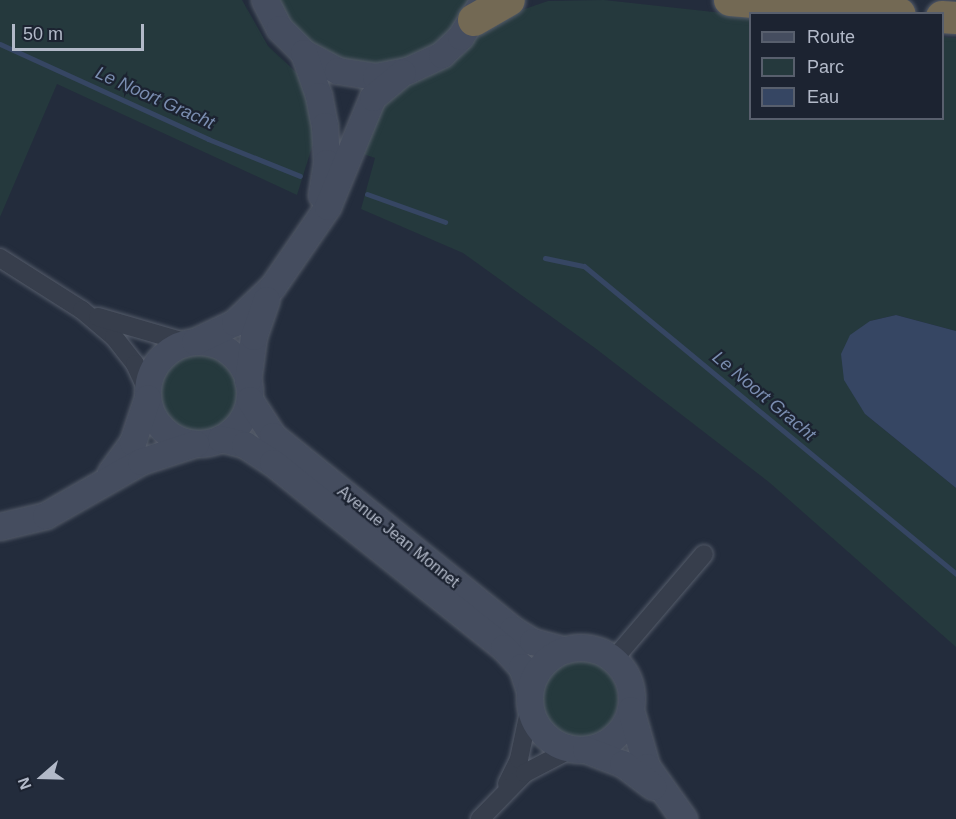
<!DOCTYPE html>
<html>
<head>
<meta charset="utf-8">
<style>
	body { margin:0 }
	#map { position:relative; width:956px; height:819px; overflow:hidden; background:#232c3c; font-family:Arial,sans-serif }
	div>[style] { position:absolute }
	.green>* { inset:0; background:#25393d }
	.round { border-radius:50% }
	.water>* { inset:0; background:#364663 }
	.stream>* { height:5px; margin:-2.5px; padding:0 2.5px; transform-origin:2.5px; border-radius:2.5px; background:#364663 }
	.roads { filter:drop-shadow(0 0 2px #555c6a) drop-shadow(0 0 2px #555c6a) }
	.street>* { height:18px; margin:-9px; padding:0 9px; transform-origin:9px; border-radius:9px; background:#373e4c }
	.secondary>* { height:26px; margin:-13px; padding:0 13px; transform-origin:13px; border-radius:13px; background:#454d5f }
	.secondary>.ring { margin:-13px; padding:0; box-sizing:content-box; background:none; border:26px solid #454d5f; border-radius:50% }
	.highway>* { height:32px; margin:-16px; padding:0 16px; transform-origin:16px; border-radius:16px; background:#736954 }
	span { translate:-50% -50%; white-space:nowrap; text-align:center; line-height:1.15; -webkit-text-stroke:4.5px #1c2331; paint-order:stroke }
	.street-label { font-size:16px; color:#b2b9c8 }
	.water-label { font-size:18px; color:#7a8db0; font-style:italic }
	.legend { position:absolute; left:749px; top:12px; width:195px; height:108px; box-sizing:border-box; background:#1c2331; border:2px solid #585f6d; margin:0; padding:8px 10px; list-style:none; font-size:18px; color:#b2b9c8 }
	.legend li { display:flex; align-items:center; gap:12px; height:30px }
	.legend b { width:30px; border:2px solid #585f6d }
	.north { position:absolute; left:12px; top:747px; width:60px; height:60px; -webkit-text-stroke:4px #1c2331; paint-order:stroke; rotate:250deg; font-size:16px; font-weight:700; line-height:24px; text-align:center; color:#b2b9c8 }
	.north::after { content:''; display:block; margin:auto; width:21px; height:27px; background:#b2b9c8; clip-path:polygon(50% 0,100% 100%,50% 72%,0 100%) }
	.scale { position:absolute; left:12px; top:24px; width:132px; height:27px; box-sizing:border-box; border:3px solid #b2b9c8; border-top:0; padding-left:8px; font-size:18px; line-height:21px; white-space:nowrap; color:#b2b9c8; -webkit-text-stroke:4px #1c2331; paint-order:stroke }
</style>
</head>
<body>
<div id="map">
	<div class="green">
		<div style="clip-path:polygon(0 0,242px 0,268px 46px,299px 75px,317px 131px,297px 195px,57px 84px,0 217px)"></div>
		<div style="clip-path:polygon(276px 0,473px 0,447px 38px,410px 60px,368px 66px,327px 55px,298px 33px)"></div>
		<div style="clip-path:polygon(604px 0,750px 16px,750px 118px,942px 118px,943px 37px,956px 38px,956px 331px,896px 315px,870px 321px,865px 414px,956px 488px,956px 647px,770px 483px,595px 348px,463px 253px,361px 209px,375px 158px,358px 152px,383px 98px,442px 69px,465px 52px,484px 28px,507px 15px,548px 1px)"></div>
		<div class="round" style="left:159px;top:354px;width:78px;height:78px"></div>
		<div class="round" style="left:540px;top:660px;width:78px;height:78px"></div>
	</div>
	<div class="water">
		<div style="clip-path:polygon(896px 315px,956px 331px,956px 488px,865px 414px,844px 380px,841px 354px,850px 335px,870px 321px)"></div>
	</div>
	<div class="stream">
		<div style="left:0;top:44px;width:229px;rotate:24.5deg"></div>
		<div style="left:208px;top:139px;width:99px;rotate:21.9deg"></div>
		<div style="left:367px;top:194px;width:83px;rotate:19.7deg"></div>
		<div style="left:545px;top:258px;width:40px;rotate:12deg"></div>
		<div style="left:584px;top:266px;width:483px;rotate:39.6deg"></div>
	</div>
	<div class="roads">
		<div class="street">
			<div style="left:0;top:258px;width:97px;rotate:32.4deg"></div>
			<div style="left:82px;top:310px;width:42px;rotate:40.2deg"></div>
			<div style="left:114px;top:337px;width:34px;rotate:52deg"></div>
			<div style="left:135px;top:364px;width:31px;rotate:65deg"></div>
			<div style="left:98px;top:317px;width:94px;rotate:16.1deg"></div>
			<div style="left:614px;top:659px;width:138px;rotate:-49.4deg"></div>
			<div style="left:507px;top:784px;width:28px;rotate:-64deg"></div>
			<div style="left:519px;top:759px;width:53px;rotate:-78.1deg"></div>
			<div style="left:480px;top:819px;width:64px;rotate:-45.6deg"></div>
			<div style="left:525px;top:773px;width:52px;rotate:-27.6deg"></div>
		</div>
		<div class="secondary">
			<div style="left:265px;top:0;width:33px;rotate:63deg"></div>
			<div style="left:280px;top:29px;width:34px;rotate:45deg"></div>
			<div style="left:304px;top:53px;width:38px;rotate:28deg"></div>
			<div style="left:338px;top:71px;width:38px;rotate:9deg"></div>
			<div style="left:376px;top:77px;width:33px;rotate:-11deg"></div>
			<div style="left:408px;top:71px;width:38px;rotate:-25deg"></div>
			<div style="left:442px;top:55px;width:26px;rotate:-43deg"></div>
			<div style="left:461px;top:37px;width:40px;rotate:-58deg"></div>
			<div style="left:304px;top:53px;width:46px;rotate:70.8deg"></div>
			<div style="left:319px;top:96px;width:31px;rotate:79deg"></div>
			<div style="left:325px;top:126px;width:37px;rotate:87deg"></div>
			<div style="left:327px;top:163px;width:33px;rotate:99deg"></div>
			<div class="ring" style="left:148px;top:342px;width:76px;height:76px"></div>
			<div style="left:195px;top:342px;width:44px;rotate:-25.4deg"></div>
			<div style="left:235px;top:323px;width:52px;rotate:-43.5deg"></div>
			<div style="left:273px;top:287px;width:97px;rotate:-55.5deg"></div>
			<div style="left:328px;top:207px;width:118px;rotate:-67.6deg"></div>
			<div style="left:373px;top:98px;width:39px;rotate:-40deg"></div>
			<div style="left:248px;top:381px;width:44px;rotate:-82.2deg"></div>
			<div style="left:254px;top:337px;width:39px;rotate:-71deg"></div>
			<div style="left:250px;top:400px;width:43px;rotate:57.4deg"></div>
			<div style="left:273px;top:436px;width:309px;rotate:38.9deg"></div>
			<div style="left:513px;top:630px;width:23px;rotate:31deg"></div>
			<div style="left:533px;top:642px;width:31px;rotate:15deg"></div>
			<div style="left:221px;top:439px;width:25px;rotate:14deg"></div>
			<div style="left:245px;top:445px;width:33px;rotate:33deg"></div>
			<div style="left:273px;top:463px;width:296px;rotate:38.7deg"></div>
			<div style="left:504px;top:648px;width:26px;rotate:47deg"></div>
			<div style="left:522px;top:667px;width:25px;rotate:72deg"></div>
			<div style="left:111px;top:473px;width:37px;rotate:-54deg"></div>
			<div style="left:133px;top:443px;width:47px;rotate:-71.6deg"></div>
			<div style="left:0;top:527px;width:47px;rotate:-13.4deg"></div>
			<div style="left:46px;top:516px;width:109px;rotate:-29.6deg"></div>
			<div style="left:141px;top:462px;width:58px;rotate:-18.1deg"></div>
			<div class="ring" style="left:530px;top:648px;width:76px;height:76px"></div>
			<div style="left:631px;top:710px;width:59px;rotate:74.3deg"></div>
			<div style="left:647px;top:767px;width:64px;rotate:54.6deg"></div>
			<div style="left:586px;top:750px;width:40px;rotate:21deg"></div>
			<div style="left:623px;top:764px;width:38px;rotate:37deg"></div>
		</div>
		<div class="highway">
			<div style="left:730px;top:0;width:170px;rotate:4.7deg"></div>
			<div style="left:942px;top:17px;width:14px;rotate:4deg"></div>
			<div style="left:474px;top:20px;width:40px;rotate:-29.7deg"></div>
		</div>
	</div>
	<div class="street-label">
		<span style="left:398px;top:537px;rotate:39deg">Avenue Jean Monnet</span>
	</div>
	<div class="water-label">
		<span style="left:155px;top:98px;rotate:24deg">Le Noort Gracht</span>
		<span style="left:764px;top:396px;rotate:40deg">Le Noort Gracht</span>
	</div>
	<ul class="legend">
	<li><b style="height:8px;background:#454d5f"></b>Route</li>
	<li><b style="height:16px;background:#25393d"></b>Parc</li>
	<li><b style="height:16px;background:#364663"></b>Eau</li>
	</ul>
	<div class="north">N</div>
	<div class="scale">50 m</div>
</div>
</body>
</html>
